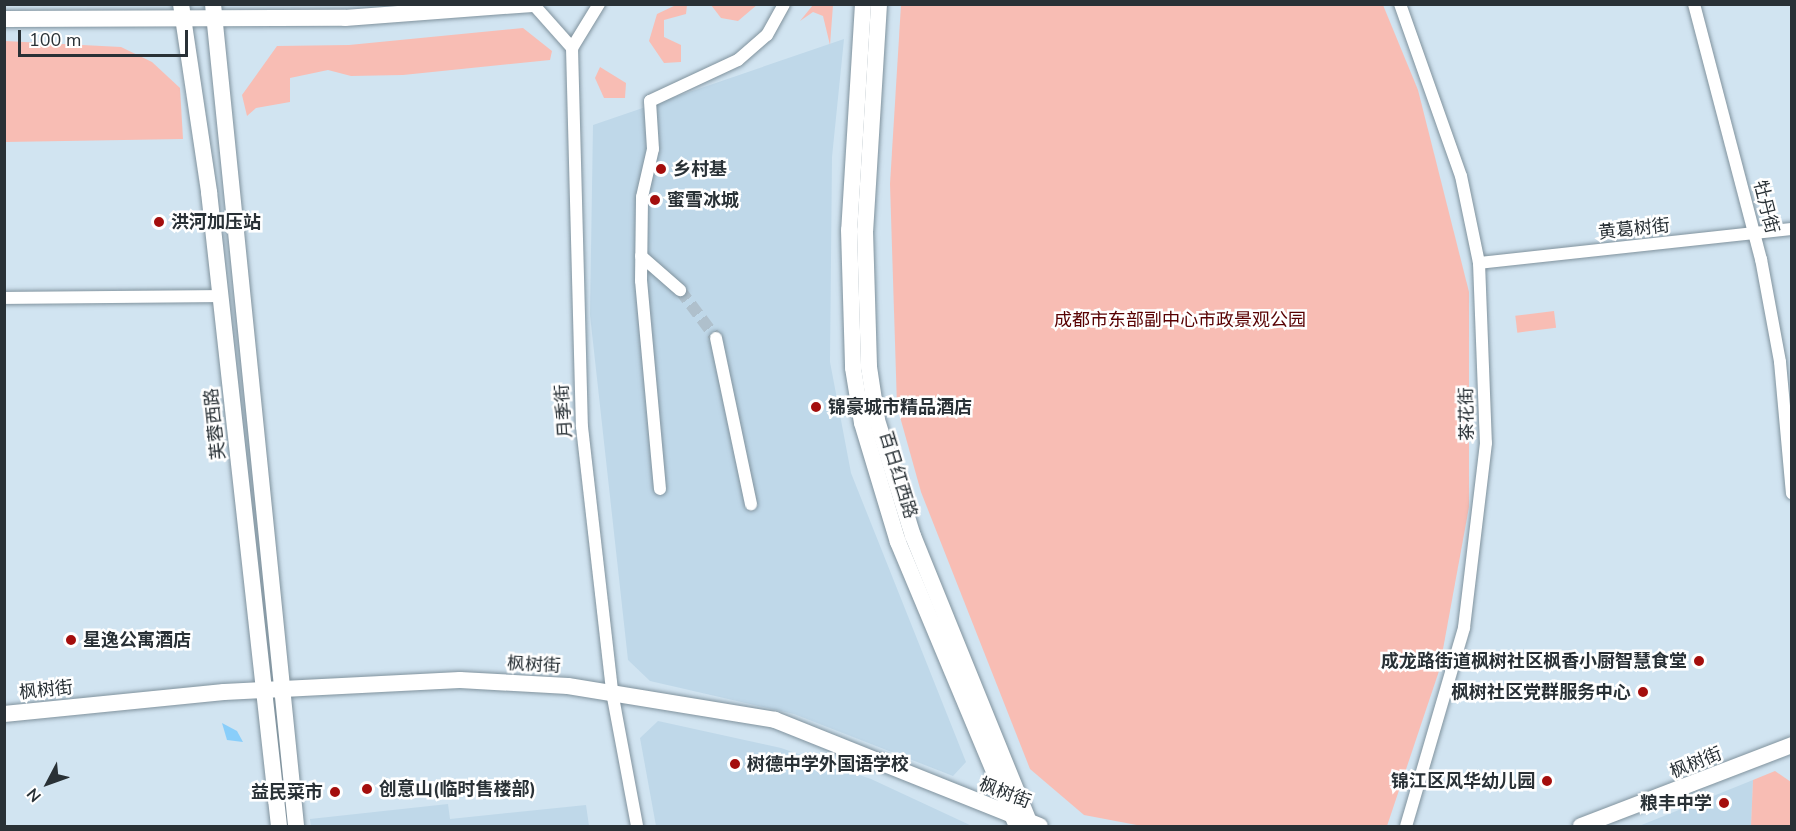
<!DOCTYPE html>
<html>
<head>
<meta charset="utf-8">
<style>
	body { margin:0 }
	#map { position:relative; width:1796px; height:831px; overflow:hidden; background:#d1e4f1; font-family:"Nunito Sans","Noto Sans SC",sans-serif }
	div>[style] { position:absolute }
	.built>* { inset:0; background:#bfd8e9 }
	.green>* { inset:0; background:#f8bdb4; transform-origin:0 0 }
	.water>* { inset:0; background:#89cefa }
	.street-tunnel>* { height:12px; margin-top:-6px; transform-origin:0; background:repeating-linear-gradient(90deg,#afc0cc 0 12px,transparent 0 18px) }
	.roads { filter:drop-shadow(0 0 2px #80929d) drop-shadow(0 0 2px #80929d) }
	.street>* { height:12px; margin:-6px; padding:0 6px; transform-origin:6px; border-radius:6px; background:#fff }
	.secondary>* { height:16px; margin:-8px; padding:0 8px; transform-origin:8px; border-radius:8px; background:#fff }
	.dots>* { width:16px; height:16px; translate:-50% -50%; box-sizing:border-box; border:3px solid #fff; border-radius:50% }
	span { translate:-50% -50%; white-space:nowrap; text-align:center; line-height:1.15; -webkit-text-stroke:5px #fff; paint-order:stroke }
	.poi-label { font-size:18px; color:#293136; font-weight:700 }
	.left { translate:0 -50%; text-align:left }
	.right { translate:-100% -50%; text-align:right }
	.street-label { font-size:18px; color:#293136 }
	.park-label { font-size:18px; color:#580102 }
	.frame { position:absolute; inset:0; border:6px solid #293136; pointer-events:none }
	.north { position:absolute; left:18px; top:753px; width:60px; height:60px; -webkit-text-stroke:4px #fff; paint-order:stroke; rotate:229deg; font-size:16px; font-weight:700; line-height:24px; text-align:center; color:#293136 }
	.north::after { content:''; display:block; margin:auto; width:21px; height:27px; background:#293136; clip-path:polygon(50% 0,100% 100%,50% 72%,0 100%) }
	.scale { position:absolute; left:18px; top:30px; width:170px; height:27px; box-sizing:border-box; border:3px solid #293136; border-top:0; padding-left:8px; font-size:18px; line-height:21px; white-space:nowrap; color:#293136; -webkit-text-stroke:4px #fff; paint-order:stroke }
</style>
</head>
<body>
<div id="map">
	<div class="built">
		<div style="clip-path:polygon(844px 39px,832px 157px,830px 362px,851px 473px,966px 762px,953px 776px,794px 714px,650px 681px,628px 660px,590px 315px,593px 125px)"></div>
		<div style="clip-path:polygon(658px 721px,781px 748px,871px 779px,972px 826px,656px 826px,640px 738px)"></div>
		<div style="clip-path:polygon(1753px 780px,1751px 826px,1639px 826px)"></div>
		<div style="clip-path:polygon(448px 804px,450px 819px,586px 805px,589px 826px,311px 826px,310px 819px)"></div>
	</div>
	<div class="green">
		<div style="clip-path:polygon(758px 4px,738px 21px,721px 18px,711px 5px)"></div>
		<div style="clip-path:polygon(676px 5px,687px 5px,686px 14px,664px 20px,664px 37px,681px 45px,681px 62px,664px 63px,649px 41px,657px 14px)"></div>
		<div style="clip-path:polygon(813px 5px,833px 5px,830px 45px,823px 16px,813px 12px,800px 21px)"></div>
		<div style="clip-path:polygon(901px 5px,1383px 5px,1418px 90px,1469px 292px,1469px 507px,1439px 671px,1387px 826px,1142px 826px,1084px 815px,1030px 769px,921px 492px,897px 406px,890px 184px)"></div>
		<div style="clip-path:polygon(523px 28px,552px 51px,550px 60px,403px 75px,351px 76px,328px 70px,290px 78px,290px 102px,256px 108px,247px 116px,242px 95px,277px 46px,349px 45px)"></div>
		<div style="clip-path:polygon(5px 41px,121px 47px,152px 62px,180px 88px,183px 139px,5px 142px)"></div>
		<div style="clip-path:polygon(600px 67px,626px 83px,625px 98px,604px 98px,595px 78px)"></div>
		<div style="left:1554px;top:311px;width:17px;height:39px;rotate:83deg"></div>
		<div style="clip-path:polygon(1775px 771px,1791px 782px,1791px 826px,1751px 826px,1753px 780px)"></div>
	</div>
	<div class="water">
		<div style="clip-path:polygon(222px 723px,237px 731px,243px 742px,227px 740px)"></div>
	</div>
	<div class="street-tunnel">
		<div style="left:680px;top:290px;width:60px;rotate:53.1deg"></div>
	</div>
	<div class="roads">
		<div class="street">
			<div style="left:533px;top:4px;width:59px;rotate:48.4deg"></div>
			<div style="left:572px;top:48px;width:379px;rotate:88.5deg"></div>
			<div style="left:582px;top:427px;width:267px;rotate:83.5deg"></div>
			<div style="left:612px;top:692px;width:136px;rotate:79.4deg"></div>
			<div style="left:1400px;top:4px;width:182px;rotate:70.5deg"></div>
			<div style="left:1461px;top:176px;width:89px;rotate:78.3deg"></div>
			<div style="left:1479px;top:263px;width:180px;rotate:87.8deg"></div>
			<div style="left:1486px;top:443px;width:186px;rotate:96.8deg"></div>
			<div style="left:1464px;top:628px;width:206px;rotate:106.3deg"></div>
			<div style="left:1694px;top:4px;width:264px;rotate:75.3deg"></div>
			<div style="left:1761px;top:259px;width:105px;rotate:79.5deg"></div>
			<div style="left:1780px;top:362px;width:132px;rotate:84.8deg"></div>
			<div style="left:572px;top:48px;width:52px;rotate:-58.5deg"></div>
			<div style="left:641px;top:256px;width:52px;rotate:41.1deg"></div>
			<div style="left:1479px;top:263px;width:315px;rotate:-6.2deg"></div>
			<div style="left:4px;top:298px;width:216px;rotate:-0.5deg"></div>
			<div style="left:716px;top:338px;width:170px;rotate:78.1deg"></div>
			<div style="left:660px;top:489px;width:209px;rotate:-95.2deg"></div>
			<div style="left:641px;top:281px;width:84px;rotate:-89.3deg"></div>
			<div style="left:642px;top:197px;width:49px;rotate:-77.1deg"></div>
			<div style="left:653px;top:149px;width:48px;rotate:-93.6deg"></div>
			<div style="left:650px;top:101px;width:97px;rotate:-25deg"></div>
			<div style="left:738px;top:60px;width:38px;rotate:-41deg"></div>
			<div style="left:767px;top:35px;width:35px;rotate:-61deg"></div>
		</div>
		<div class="secondary">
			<div style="left:181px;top:4px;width:190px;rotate:81.5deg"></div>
			<div style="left:209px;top:192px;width:638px;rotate:83.7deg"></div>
			<div style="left:213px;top:4px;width:826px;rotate:84.23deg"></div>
			<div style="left:863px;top:4px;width:226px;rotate:93.5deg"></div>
			<div style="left:849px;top:230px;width:138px;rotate:88.3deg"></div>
			<div style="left:853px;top:368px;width:56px;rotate:80.7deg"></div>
			<div style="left:862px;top:423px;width:124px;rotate:73.2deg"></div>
			<div style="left:898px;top:542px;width:303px;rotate:67.3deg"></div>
			<div style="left:879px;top:4px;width:227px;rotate:93.5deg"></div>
			<div style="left:865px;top:231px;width:136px;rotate:88.3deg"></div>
			<div style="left:869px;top:367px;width:54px;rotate:81.4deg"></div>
			<div style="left:877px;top:420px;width:121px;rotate:72.8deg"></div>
			<div style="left:913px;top:536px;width:313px;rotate:67.9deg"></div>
			<div style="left:4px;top:19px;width:341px;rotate:-0.2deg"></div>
			<div style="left:345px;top:18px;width:188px;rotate:-4.3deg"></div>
			<div style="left:4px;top:714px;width:221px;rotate:-5.7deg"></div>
			<div style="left:224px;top:692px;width:236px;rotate:-2.9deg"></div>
			<div style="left:460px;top:680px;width:108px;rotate:3.2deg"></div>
			<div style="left:568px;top:686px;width:210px;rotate:9.3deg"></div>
			<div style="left:775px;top:720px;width:285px;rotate:21.8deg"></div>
			<div style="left:1581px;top:826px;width:226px;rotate:-21deg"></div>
		</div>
	</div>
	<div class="dots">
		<div style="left:661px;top:169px;background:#a40e0d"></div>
		<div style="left:655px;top:200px;background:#a40e0d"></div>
		<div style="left:159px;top:222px;background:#a40e0d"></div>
		<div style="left:816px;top:407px;background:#a40e0d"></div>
		<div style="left:71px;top:640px;background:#a40e0d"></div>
		<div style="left:1699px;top:661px;background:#a40e0d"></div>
		<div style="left:1643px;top:692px;background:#a40e0d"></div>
		<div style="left:735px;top:764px;background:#a40e0d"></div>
		<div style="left:1547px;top:781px;background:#a40e0d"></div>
		<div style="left:367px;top:789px;background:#a40e0d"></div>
		<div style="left:335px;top:792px;background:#a40e0d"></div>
		<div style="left:1724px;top:803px;background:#a40e0d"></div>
	</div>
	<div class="poi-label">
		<span class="left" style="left:673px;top:169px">乡村基</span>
		<span class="left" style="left:667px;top:200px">蜜雪冰城</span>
		<span class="left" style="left:171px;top:222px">洪河加压站</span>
		<span class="left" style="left:828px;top:407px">锦豪城市精品酒店</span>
		<span class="left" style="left:83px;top:640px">星逸公寓酒店</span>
		<span class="right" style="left:1687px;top:661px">成龙路街道枫树社区枫香小厨智慧食堂</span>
		<span class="right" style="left:1631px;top:692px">枫树社区党群服务中心</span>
		<span class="left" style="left:747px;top:764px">树德中学外国语学校</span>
		<span class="right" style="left:1535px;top:781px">锦江区风华幼儿园</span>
		<span class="left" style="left:379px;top:789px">创意山(临时售楼部)</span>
		<span class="right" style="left:323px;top:792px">益民菜市</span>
		<span class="right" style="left:1712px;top:803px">粮丰中学</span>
	</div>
	<div class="street-label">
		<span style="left:1766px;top:207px;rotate:76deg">牡丹街</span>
		<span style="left:1634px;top:229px;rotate:-6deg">黄葛树街</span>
		<span style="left:564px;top:411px;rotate:-94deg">月季街</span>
		<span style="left:1467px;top:414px;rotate:-91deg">茶花街</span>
		<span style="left:215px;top:424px;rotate:-96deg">芙蓉西路</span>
		<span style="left:898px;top:475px;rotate:73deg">百日红西路</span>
		<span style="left:534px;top:665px;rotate:3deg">枫树街</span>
		<span style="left:46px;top:690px;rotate:-6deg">枫树街</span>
		<span style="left:1696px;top:763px;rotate:-22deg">枫树街</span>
		<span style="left:1005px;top:793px;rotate:21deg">枫树街</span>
	</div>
	<div class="park-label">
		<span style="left:1180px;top:320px">成都市东部副中心市政景观公园</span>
	</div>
	<div class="frame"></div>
	<div class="north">N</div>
	<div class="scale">100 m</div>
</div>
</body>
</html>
